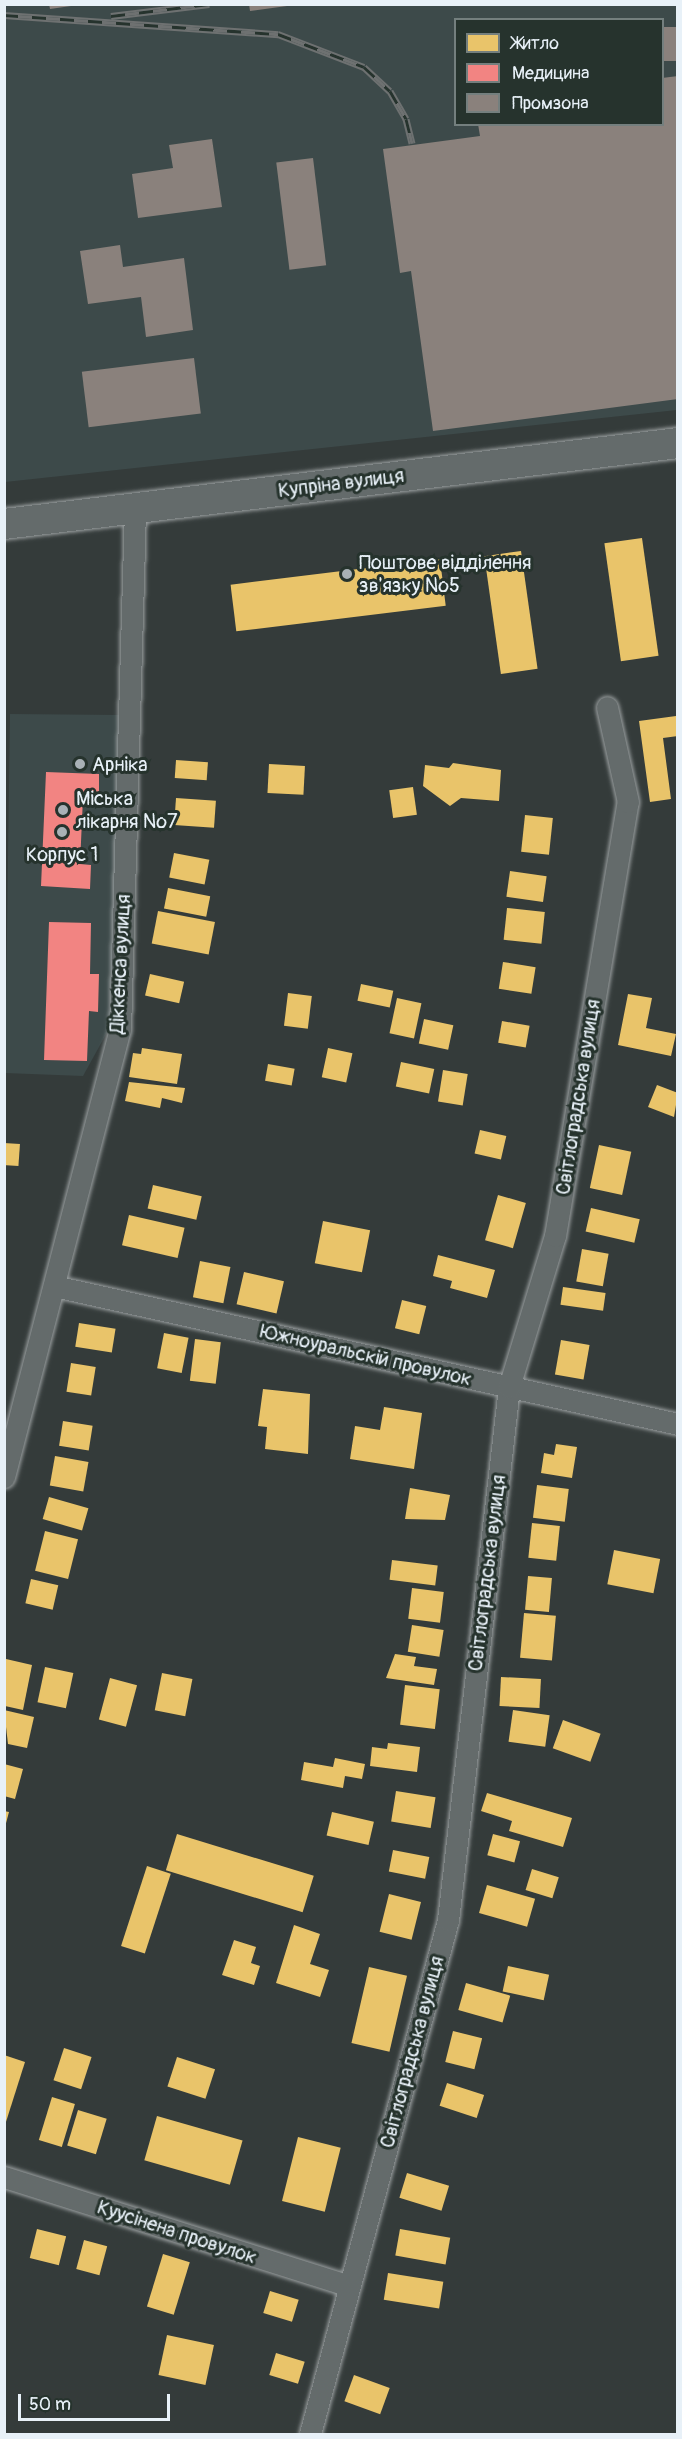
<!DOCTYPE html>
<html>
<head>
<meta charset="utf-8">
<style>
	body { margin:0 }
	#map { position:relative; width:682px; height:2439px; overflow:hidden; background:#343b3a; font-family:Pangolin,sans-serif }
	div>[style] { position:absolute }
	.built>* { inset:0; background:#3d4a4a }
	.homes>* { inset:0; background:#e9c46a; transform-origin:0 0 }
	.health>* { inset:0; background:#f28482 }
	.industry>* { inset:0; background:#8a817c; transform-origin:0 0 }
	.roads { filter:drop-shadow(0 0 2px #9a9fa0) drop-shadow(0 0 2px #9a9fa0) }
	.street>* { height:21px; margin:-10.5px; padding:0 10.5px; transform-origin:10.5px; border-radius:10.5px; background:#646b6b }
	.secondary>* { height:30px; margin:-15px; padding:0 15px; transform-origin:15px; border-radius:15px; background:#646b6b }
	.rail>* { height:7px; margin-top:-3.5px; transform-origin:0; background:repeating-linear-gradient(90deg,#26332d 0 14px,#6e7171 0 28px); box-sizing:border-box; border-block:2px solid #6e7171 }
	.dots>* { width:16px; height:16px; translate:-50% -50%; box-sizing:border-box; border:3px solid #26332d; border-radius:50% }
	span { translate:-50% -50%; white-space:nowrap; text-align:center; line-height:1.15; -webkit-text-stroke:6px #26332d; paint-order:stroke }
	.street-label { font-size:20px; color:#e8f1f8 }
	.poi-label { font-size:20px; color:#e8f1f8 }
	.left { translate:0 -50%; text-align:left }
	.frame { position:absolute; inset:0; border:6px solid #e8f1f8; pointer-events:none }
	.legend { position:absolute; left:454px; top:18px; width:210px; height:108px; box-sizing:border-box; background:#26332d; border:2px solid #747f7e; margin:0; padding:8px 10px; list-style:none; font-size:18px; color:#e8f1f8 }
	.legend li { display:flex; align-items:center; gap:12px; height:30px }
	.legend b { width:30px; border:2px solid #747f7e }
	.scale { position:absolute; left:18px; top:2394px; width:152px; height:27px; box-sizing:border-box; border:3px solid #e8f1f8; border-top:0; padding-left:8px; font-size:18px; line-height:21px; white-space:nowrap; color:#e8f1f8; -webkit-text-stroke:4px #26332d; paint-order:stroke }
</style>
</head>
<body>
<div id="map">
	<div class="built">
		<div style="clip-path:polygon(evenodd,4px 5px,677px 5px,677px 410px,5px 482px,4px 5px,456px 20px,662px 20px,662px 124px,456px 124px,456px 20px)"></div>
		<div style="clip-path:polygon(10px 714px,121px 715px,110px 1027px,83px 1076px,5px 1073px)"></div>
	</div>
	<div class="homes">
		<div style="left:642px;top:538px;width:119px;height:38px;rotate:82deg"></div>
		<div style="left:521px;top:551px;width:119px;height:37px;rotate:82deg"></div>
		<div style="left:440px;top:559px;width:47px;height:211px;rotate:83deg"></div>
		<div style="clip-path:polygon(676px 716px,678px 736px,663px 738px,671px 799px,650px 802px,639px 721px)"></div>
		<div style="left:176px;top:760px;width:32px;height:18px;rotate:4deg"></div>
		<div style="clip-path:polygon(453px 763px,501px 770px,499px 801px,461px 798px,450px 806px,423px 786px,425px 765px,449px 768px)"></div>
		<div style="left:269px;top:764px;width:36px;height:29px;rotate:3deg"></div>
		<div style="left:413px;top:787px;width:28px;height:24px;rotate:82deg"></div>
		<div style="left:176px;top:798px;width:40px;height:27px;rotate:4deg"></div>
		<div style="left:525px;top:815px;width:28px;height:37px;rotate:6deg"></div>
		<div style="left:174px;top:853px;width:36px;height:25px;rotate:11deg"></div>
		<div style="left:510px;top:871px;width:37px;height:26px;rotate:8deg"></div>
		<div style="left:168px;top:888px;width:43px;height:21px;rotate:11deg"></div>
		<div style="left:507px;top:908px;width:38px;height:32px;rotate:6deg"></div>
		<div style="left:158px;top:911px;width:58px;height:33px;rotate:11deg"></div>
		<div style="left:503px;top:962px;width:33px;height:27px;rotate:9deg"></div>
		<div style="left:150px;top:974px;width:35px;height:22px;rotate:13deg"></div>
		<div style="left:361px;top:984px;width:33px;height:17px;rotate:12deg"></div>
		<div style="left:288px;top:993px;width:24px;height:33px;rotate:7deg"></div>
		<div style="clip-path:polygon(628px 994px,652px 998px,646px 1028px,676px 1034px,671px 1056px,618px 1045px)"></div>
		<div style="left:397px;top:998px;width:25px;height:36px;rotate:12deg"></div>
		<div style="left:424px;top:1019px;width:30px;height:25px;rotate:12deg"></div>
		<div style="left:502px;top:1021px;width:28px;height:22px;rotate:10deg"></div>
		<div style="clip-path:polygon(142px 1048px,182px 1054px,177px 1084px,129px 1077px,133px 1053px,141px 1054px)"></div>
		<div style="left:328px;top:1048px;width:25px;height:30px;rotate:12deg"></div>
		<div style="left:401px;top:1062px;width:34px;height:25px;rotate:12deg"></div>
		<div style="left:268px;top:1064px;width:27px;height:17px;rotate:10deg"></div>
		<div style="left:443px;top:1070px;width:25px;height:32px;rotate:9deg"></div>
		<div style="clip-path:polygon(129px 1082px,185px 1088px,182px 1103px,162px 1098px,160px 1108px,125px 1101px)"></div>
		<div style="clip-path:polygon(657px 1085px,678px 1093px,674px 1117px,648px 1107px)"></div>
		<div style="left:480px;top:1130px;width:27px;height:24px;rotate:13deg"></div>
		<div style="left:4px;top:1143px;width:16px;height:22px;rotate:4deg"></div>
		<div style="left:599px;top:1145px;width:33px;height:44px;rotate:12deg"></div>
		<div style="left:153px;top:1185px;width:50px;height:24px;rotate:13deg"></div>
		<div style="left:498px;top:1195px;width:29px;height:47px;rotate:16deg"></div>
		<div style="left:591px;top:1208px;width:50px;height:24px;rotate:13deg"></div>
		<div style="left:129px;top:1215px;width:57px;height:31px;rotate:13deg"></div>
		<div style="left:323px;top:1221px;width:48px;height:43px;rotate:11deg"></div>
		<div style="left:582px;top:1249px;width:27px;height:33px;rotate:10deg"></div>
		<div style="clip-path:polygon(438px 1255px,495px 1270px,487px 1298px,450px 1288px,452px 1281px,433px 1276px)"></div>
		<div style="left:200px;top:1261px;width:31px;height:37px;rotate:11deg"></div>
		<div style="left:244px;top:1272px;width:41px;height:33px;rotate:13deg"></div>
		<div style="left:563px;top:1287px;width:43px;height:18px;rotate:8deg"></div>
		<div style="left:402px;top:1300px;width:25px;height:29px;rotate:14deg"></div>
		<div style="left:79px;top:1323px;width:37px;height:24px;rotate:9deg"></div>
		<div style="left:164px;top:1333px;width:25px;height:36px;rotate:11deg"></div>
		<div style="left:195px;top:1339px;width:26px;height:42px;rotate:7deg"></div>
		<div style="left:561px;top:1340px;width:29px;height:35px;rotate:10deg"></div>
		<div style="left:71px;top:1363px;width:25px;height:29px;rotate:9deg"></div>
		<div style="clip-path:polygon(263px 1389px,310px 1394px,308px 1454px,265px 1449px,267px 1427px,258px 1426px)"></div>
		<div style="clip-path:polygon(384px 1407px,422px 1413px,414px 1469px,350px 1459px,355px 1426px,380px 1430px)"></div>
		<div style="left:63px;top:1421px;width:30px;height:25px;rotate:9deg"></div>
		<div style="clip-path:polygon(556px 1444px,577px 1447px,572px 1478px,541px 1473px,544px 1453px,554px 1455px)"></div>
		<div style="left:55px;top:1456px;width:34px;height:30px;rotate:10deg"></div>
		<div style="left:537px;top:1485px;width:32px;height:33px;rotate:7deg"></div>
		<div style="clip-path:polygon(410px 1488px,450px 1495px,445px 1520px,405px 1519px)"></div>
		<div style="left:49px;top:1497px;width:41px;height:23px;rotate:16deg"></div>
		<div style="left:532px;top:1523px;width:28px;height:35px;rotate:6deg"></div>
		<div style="left:45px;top:1531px;width:34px;height:41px;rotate:14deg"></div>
		<div style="left:614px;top:1550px;width:47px;height:35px;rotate:11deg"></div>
		<div style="left:392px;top:1560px;width:46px;height:20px;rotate:7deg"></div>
		<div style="left:528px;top:1576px;width:24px;height:34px;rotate:5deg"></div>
		<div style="left:31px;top:1579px;width:28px;height:25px;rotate:13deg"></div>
		<div style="left:412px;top:1588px;width:32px;height:31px;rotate:7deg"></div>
		<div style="left:524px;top:1613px;width:32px;height:45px;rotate:5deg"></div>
		<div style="left:412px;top:1625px;width:32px;height:27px;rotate:9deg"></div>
		<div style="clip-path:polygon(395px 1654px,416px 1657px,414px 1666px,437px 1669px,434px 1685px,386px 1678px)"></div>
		<div style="clip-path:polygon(6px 1659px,32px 1665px,23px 1710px,5px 1706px)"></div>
		<div style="left:45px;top:1667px;width:29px;height:36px;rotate:12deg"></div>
		<div style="left:162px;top:1673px;width:31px;height:38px;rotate:11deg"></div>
		<div style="left:501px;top:1677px;width:40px;height:29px;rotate:3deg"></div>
		<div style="left:110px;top:1678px;width:28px;height:43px;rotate:15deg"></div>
		<div style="left:405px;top:1685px;width:35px;height:40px;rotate:7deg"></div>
		<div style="clip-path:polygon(4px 1710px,34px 1717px,27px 1748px,8px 1744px)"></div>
		<div style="left:513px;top:1710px;width:37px;height:32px;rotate:8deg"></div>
		<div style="left:563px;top:1720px;width:40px;height:30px;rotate:20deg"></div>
		<div style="clip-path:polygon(388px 1743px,420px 1747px,417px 1772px,370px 1766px,372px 1747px,387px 1749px)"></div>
		<div style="clip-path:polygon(335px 1758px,365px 1764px,362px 1779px,345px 1776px,343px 1788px,301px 1780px,304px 1762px,333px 1767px)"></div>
		<div style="clip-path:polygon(4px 1764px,23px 1769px,15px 1799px,4px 1796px)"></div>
		<div style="left:396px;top:1791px;width:40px;height:31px;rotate:9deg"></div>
		<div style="clip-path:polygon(487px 1793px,572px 1818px,563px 1847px,509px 1831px,512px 1821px,481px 1811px)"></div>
		<div style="clip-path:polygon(4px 1811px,9px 1812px,5px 1827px,4px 1827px)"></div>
		<div style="left:332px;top:1812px;width:43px;height:24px;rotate:13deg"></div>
		<div style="left:177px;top:1834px;width:143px;height:38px;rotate:17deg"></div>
		<div style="left:493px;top:1834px;width:28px;height:22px;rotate:15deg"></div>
		<div style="left:393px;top:1850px;width:37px;height:22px;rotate:11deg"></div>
		<div style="left:147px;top:1866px;width:25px;height:84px;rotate:18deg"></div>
		<div style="left:532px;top:1869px;width:28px;height:22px;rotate:17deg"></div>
		<div style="left:487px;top:1885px;width:50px;height:29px;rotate:16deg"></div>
		<div style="left:389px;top:1894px;width:33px;height:39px;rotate:14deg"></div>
		<div style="clip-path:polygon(294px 1925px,320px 1934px,310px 1964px,329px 1970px,320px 1997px,276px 1983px)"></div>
		<div style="clip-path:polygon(234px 1940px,256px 1947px,251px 1963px,260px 1966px,254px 1985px,222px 1975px)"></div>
		<div style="left:508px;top:1966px;width:42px;height:26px;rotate:12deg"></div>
		<div style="left:369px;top:1967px;width:39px;height:78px;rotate:13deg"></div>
		<div style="left:466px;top:1983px;width:46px;height:28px;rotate:16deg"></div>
		<div style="left:453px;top:2031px;width:30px;height:32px;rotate:14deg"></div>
		<div style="left:64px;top:2048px;width:29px;height:34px;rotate:18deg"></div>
		<div style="clip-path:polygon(4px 2055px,25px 2062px,5px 2125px,4px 2125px)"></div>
		<div style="left:177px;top:2057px;width:40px;height:31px;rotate:18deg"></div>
		<div style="left:447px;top:2083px;width:39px;height:24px;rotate:18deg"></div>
		<div style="left:52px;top:2097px;width:24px;height:45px;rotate:17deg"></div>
		<div style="left:78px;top:2110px;width:30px;height:37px;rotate:17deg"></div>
		<div style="left:157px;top:2116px;width:89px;height:46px;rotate:16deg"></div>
		<div style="left:298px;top:2137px;width:44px;height:66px;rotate:14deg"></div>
		<div style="left:407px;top:2173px;width:44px;height:26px;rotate:17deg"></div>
		<div style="left:37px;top:2229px;width:30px;height:30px;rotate:14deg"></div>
		<div style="left:400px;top:2229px;width:51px;height:27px;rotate:10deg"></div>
		<div style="left:84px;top:2240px;width:24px;height:30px;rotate:15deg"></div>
		<div style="left:163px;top:2254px;width:28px;height:55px;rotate:17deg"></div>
		<div style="left:388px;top:2273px;width:56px;height:27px;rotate:9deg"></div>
		<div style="left:270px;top:2291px;width:30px;height:23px;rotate:17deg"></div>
		<div style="left:167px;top:2335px;width:48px;height:41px;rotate:12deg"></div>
		<div style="left:276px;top:2353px;width:30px;height:23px;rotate:17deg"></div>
		<div style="left:354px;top:2375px;width:38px;height:28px;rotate:20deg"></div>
	</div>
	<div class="health">
		<div style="clip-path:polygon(46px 772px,99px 774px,99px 799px,83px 798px,80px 864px,91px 865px,90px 889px,41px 886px)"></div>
		<div style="clip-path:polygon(49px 922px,91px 923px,90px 974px,99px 974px,98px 1012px,89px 1011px,87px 1061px,44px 1060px)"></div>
	</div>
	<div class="industry">
		<div style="clip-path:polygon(49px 4px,71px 4px,71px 6px,50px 9px)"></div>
		<div style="clip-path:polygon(249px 4px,287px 4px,287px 6px,250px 11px)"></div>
		<div style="left:678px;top:27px;width:34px;height:16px;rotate:90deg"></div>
		<div style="clip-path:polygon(678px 76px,678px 399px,433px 431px,411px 271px,400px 273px,383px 149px,480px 136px,478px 124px,662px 124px,662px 78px)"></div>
		<div style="clip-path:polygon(212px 139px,222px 207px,138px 218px,132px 174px,173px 168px,169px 145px)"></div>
		<div style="left:313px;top:158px;width:108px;height:37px;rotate:83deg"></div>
		<div style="clip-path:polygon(120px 245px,123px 267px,184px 258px,193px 330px,146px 337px,141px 297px,88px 304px,80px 251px)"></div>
		<div style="left:194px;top:358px;width:56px;height:113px;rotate:83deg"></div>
	</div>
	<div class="roads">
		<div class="street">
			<div style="left:54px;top:1286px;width:639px;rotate:12.47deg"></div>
			<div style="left:4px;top:1477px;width:462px;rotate:-75.5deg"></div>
			<div style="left:120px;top:1030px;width:522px;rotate:-88.35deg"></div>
			<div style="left:4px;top:2177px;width:362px;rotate:17.5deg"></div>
			<div style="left:310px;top:2434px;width:532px;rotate:-74.97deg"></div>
			<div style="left:448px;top:1920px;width:536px;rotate:-83.47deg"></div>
			<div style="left:509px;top:1387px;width:158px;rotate:-73.1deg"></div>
			<div style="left:555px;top:1236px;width:440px;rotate:-80.5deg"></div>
			<div style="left:628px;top:802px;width:97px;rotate:-102.5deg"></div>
		</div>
		<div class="secondary">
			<div style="left:4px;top:524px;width:679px;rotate:-6.85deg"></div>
		</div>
	</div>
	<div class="rail">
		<div style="left:4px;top:15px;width:275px;rotate:4deg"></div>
		<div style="left:278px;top:34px;width:92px;rotate:21deg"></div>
		<div style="left:364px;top:67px;width:35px;rotate:43deg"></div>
		<div style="left:390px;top:91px;width:32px;rotate:60deg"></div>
		<div style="left:406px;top:119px;width:25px;rotate:76deg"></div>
		<div style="left:111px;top:16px;width:99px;rotate:-7deg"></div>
	</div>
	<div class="dots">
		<div style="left:347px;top:574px;background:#a9b1b6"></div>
		<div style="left:80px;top:764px;background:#a9b1b6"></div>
		<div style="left:63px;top:810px;background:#a9b1b6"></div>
		<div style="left:62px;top:832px;background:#a9b1b6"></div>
	</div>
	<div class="street-label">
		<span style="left:341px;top:483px;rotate:-7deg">Купріна вулиця</span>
		<span style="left:120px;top:964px;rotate:-87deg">Діккенса вулиця</span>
		<span style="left:578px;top:1097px;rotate:-81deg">Світлоградська вулиця</span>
		<span style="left:366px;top:1355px;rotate:13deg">Южноуральскій провулок</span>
		<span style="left:487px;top:1573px;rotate:-83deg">Світлоградська вулиця</span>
		<span style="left:412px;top:2052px;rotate:-75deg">Світлоградська вулиця</span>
		<span style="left:177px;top:2232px;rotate:18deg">Куусінена провулок</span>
	</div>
	<div class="poi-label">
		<span class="left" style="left:359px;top:574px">Поштове відділення<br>зв'язку №5</span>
		<span class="left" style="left:92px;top:764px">Арніка</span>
		<span class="left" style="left:76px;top:810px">Міська<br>лікарня №7</span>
		<span style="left:62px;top:854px">Корпус 1</span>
	</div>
	<div class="frame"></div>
	<ul class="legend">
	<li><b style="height:16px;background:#e9c46a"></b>Житло</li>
	<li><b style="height:16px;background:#f28482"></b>Медицина</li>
	<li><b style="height:16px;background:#8a817c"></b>Промзона</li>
	</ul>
	<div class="scale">50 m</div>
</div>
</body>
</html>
